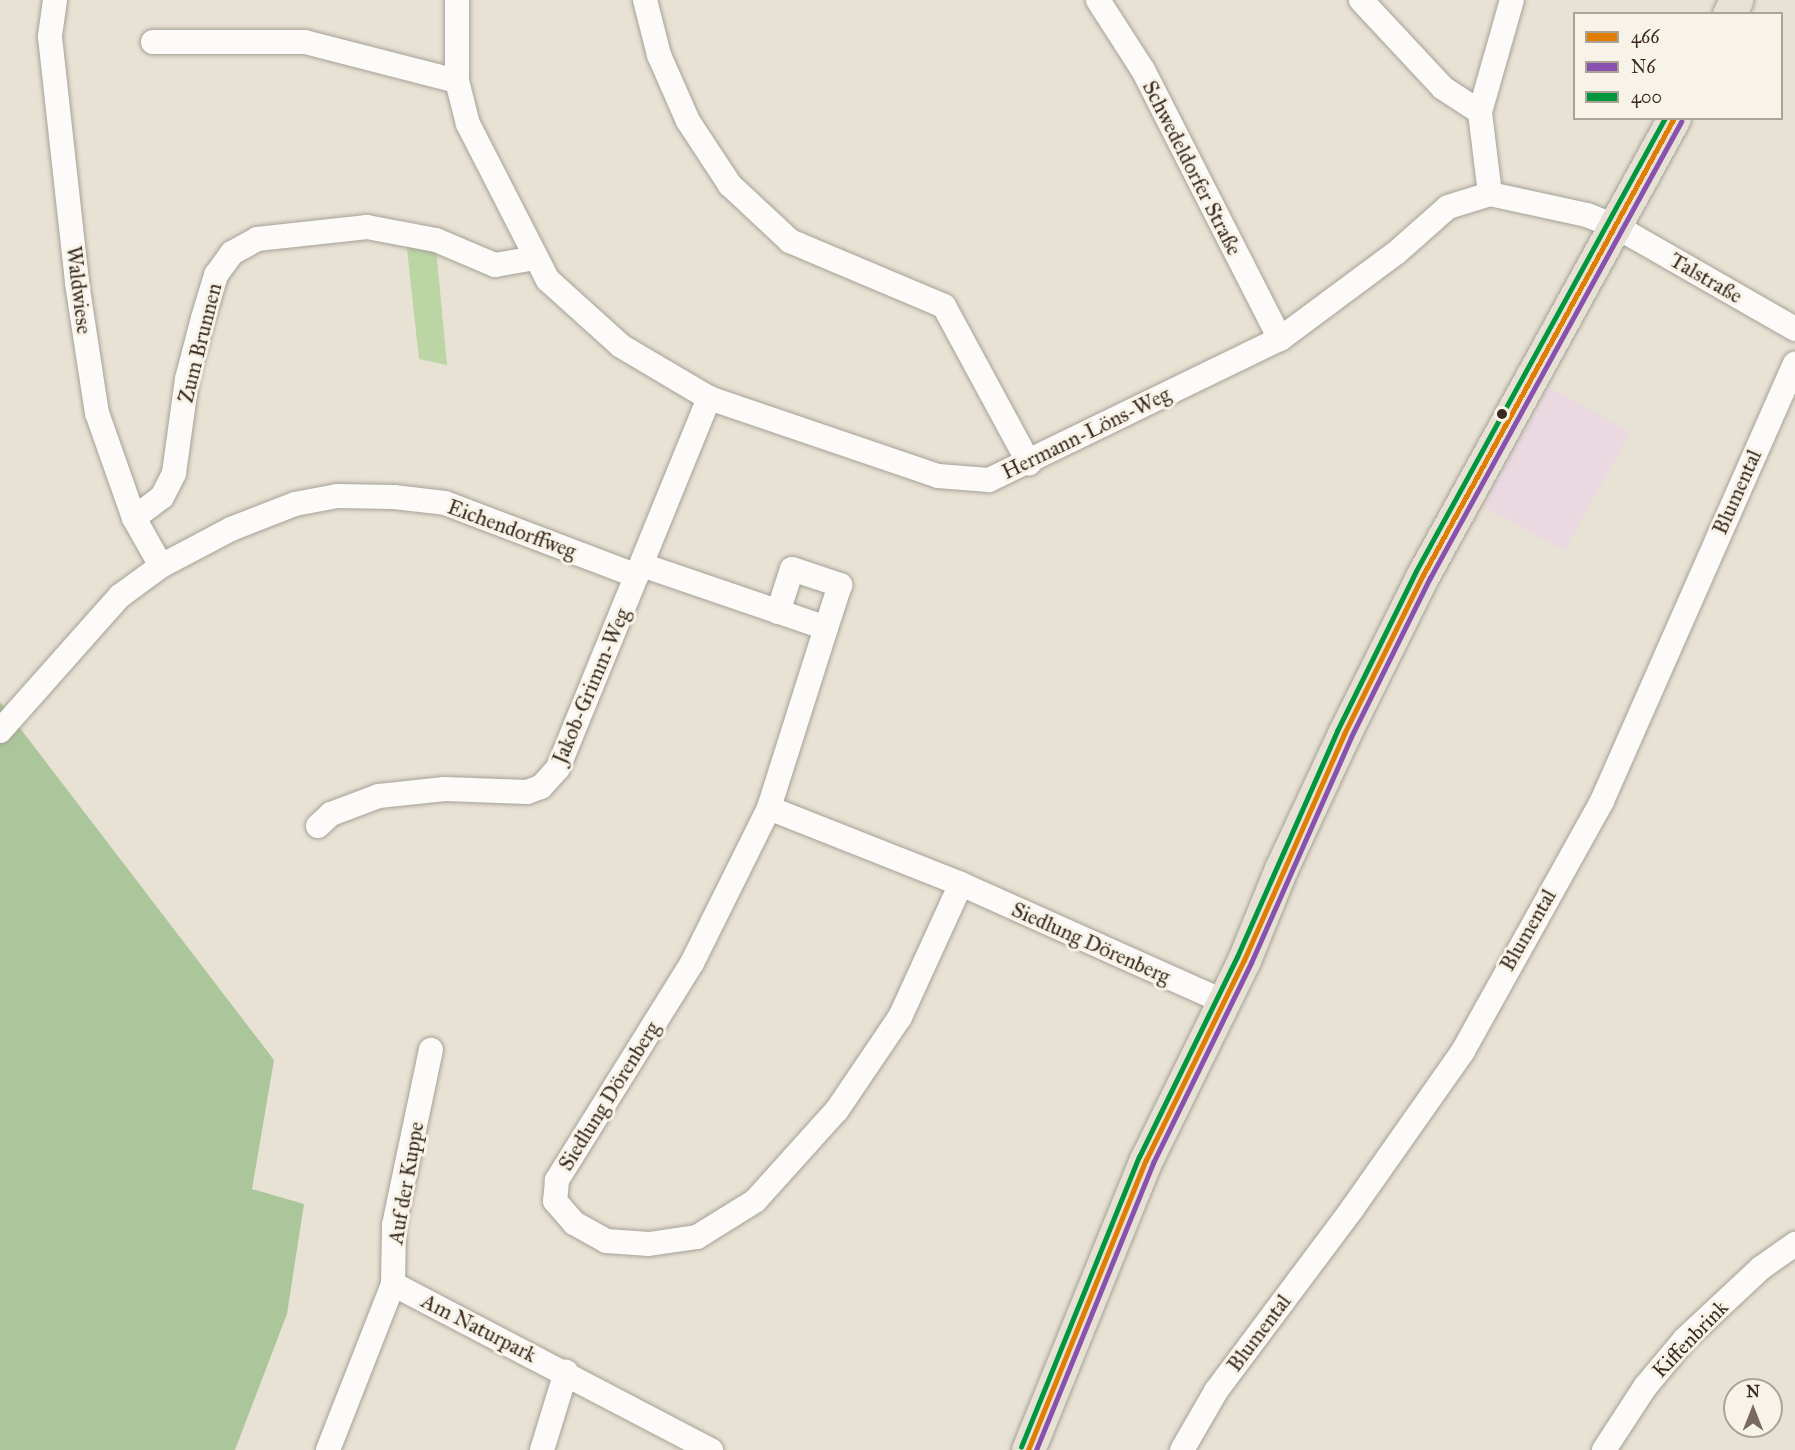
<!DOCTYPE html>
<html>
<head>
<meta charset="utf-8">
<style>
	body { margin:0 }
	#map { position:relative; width:1795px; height:1450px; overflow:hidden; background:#e8e2d4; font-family:"IM FELL Great Primer",serif }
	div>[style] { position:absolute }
	.built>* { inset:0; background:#ead9e1; transform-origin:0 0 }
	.green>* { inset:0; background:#bbd5a4 }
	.forest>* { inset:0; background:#abc69b }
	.roads { filter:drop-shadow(0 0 2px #a6a197) drop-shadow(0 0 2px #a6a197) }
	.street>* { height:24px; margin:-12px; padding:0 12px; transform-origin:12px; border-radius:12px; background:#fcfbf9 }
	.primary>* { height:33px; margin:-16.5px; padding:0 16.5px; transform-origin:16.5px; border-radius:16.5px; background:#e6e1d4 }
	.bus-1>* { height:4.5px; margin:-2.25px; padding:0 2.25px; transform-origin:2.25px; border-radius:2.25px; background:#df7e02 }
	.bus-2>* { height:4.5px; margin:-2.25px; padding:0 2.25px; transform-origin:2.25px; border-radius:2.25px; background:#8951ae }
	.bus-3>* { height:4.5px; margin:-2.25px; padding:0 2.25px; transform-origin:2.25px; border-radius:2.25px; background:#00963e }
	.dots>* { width:16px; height:16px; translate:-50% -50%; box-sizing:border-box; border:3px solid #f7f3e8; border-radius:50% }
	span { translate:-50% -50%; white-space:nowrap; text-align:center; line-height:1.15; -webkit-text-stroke:6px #f7f3e8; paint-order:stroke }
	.street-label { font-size:21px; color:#3b2a1e }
	.legend { position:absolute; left:1573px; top:12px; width:210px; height:108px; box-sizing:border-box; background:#f7f3e8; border:2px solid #aca397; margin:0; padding:8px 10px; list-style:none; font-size:18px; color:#3b2a1e }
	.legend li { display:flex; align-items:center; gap:12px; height:30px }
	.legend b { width:30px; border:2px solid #aca397 }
	.north { position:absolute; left:1723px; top:1378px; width:60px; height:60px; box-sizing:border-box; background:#f7f3e8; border:2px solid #aca397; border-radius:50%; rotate:0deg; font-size:16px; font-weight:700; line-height:24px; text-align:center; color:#3b2a1e }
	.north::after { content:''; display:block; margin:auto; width:21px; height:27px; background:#786a5e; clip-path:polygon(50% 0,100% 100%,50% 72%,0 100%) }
</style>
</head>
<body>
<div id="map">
	<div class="built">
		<div style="left:1549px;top:387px;width:93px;height:136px;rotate:29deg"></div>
	</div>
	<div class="green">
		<div style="clip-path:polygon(406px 240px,436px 248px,447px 365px,419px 359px)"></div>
	</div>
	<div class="forest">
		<div style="clip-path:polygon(0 702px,274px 1060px,252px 1189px,304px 1204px,287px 1314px,235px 1450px,0 1450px)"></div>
	</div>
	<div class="roads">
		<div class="street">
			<div style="left:55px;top:0;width:37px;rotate:98deg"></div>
			<div style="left:50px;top:37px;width:247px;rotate:83.7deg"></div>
			<div style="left:77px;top:283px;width:132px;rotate:81.3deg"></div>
			<div style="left:97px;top:413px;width:111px;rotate:70.6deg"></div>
			<div style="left:134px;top:518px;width:55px;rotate:60.6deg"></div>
			<div style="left:457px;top:0;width:81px;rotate:90deg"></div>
			<div style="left:457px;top:81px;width:44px;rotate:75.7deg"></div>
			<div style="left:468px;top:124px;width:175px;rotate:62.9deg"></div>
			<div style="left:548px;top:280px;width:98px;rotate:42.1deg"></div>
			<div style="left:621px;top:346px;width:102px;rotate:30.6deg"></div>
			<div style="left:709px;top:398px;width:242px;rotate:18.8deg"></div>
			<div style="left:938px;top:476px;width:51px;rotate:4.5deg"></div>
			<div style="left:989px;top:480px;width:323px;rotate:-25.9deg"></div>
			<div style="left:1280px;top:339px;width:144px;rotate:-36.6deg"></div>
			<div style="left:1396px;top:253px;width:69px;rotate:-41.5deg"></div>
			<div style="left:1448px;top:207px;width:44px;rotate:-17.2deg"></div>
			<div style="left:1490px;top:194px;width:99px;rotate:12.2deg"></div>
			<div style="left:1587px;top:215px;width:32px;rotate:22deg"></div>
			<div style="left:1617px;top:227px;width:205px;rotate:29.8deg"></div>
			<div style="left:645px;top:0;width:57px;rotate:75.7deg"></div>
			<div style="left:659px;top:55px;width:72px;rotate:66.3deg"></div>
			<div style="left:688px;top:121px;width:77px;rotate:56.7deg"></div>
			<div style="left:730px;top:185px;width:82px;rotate:43deg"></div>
			<div style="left:790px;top:241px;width:167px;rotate:22.9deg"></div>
			<div style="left:944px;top:306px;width:179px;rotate:61.6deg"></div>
			<div style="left:1098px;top:0;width:83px;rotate:57.3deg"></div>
			<div style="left:1143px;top:70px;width:302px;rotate:63deg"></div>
			<div style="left:1361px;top:0;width:120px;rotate:47deg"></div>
			<div style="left:1443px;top:88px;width:44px;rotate:33deg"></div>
			<div style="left:153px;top:42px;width:152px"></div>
			<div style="left:305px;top:42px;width:157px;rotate:14.4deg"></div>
			<div style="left:1490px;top:194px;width:83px;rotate:-97deg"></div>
			<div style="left:1480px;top:112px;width:116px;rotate:-74.1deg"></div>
			<div style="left:134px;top:518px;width:35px;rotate:-37deg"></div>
			<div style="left:162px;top:497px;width:27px;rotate:-63deg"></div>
			<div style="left:174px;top:473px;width:95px;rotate:-82.1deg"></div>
			<div style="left:187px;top:379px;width:63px;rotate:-75.3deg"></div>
			<div style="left:203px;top:318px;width:45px;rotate:-73.2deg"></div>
			<div style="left:216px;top:275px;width:27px;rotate:-54deg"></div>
			<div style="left:232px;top:253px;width:29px;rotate:-29deg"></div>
			<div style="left:257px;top:239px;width:111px;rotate:-6.2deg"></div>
			<div style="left:367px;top:227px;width:70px;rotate:10.7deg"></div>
			<div style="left:436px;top:240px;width:64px;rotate:23deg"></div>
			<div style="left:495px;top:265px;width:41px;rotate:-9.9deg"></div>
			<div style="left:642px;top:565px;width:194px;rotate:18.9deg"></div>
			<div style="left:826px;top:628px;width:189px;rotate:107.6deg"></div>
			<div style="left:769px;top:808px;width:173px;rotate:116.4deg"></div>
			<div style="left:692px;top:963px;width:256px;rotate:121.9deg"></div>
			<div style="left:557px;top:1180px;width:21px;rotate:95deg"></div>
			<div style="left:555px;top:1201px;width:29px;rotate:49deg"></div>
			<div style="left:574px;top:1223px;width:37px;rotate:29deg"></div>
			<div style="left:606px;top:1241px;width:43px;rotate:4deg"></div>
			<div style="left:649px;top:1244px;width:49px;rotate:-8.3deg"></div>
			<div style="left:697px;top:1237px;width:68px;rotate:-31.8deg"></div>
			<div style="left:755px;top:1201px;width:122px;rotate:-48deg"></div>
			<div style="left:837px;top:1110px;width:112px;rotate:-55.9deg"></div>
			<div style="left:900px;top:1017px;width:146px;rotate:-65.4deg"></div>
			<div style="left:778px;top:612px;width:45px;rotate:-72deg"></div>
			<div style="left:792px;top:569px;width:51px;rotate:18.4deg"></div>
			<div style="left:840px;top:585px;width:45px;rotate:108deg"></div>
			<div style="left:0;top:731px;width:181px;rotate:-48.4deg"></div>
			<div style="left:120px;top:596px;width:51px;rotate:-36.2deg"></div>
			<div style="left:161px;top:566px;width:79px;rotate:-27.9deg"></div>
			<div style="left:231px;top:529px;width:69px;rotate:-21.3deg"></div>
			<div style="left:295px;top:504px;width:43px;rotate:-10.8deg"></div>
			<div style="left:337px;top:496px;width:57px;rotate:1deg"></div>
			<div style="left:394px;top:497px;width:51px;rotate:6.7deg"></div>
			<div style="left:445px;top:503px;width:205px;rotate:20.8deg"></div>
			<div style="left:769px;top:808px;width:206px;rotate:21.6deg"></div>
			<div style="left:961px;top:884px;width:286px;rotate:24.1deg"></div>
			<div style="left:318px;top:826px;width:18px;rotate:-43deg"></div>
			<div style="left:331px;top:814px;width:51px;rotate:-20.6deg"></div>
			<div style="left:379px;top:796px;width:66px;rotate:-6.1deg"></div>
			<div style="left:445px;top:789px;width:82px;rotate:2.1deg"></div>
			<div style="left:527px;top:792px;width:15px;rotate:-20deg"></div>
			<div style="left:541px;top:787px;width:25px;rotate:-48deg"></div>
			<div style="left:558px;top:768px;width:400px;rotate:-67.8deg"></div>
			<div style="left:393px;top:1284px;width:359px;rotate:27.6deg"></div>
			<div style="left:328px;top:1450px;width:178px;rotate:-68.6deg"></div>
			<div style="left:393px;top:1284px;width:59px;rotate:-89deg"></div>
			<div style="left:394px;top:1225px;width:179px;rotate:-78.1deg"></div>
			<div style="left:542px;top:1450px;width:82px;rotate:-72.9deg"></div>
			<div style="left:1182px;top:1450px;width:68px;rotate:-60deg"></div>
			<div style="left:1216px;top:1391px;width:227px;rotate:-53.2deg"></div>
			<div style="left:1352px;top:1209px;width:193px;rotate:-54.9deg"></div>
			<div style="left:1463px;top:1051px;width:286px;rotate:-60.9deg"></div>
			<div style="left:1602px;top:801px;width:478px;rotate:-66.2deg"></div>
			<div style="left:1604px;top:1450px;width:75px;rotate:-56.9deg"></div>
			<div style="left:1645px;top:1387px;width:62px;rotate:-50.2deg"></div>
			<div style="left:1685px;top:1339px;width:104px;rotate:-43.1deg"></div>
			<div style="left:1761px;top:1268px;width:42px;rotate:-35.2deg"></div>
		</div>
		<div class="primary">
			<div style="left:1729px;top:14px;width:16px;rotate:-63deg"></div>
			<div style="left:1028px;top:1450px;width:313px;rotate:-67.9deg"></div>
			<div style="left:1146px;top:1160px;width:223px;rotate:-63.9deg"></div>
			<div style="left:1244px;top:960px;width:98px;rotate:-67.9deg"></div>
			<div style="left:1281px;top:869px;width:149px;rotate:-65deg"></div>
			<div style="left:1344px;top:734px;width:178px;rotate:-63.6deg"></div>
			<div style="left:1423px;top:575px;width:521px;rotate:-61.22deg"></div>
		</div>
	</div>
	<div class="bus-1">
		<div style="left:1028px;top:1450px;width:313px;rotate:-67.9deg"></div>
		<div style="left:1146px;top:1160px;width:223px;rotate:-63.9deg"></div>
		<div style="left:1244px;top:960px;width:247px;rotate:-66.1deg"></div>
		<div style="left:1344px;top:734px;width:178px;rotate:-63.6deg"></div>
		<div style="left:1423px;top:575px;width:521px;rotate:-61.22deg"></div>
	</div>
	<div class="bus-2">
		<div style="left:1036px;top:1450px;width:310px;rotate:-67.8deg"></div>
		<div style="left:1153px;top:1163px;width:223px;rotate:-63.9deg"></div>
		<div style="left:1251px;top:963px;width:247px;rotate:-66.1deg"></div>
		<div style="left:1351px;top:737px;width:178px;rotate:-63.6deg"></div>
		<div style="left:1430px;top:578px;width:521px;rotate:-61.17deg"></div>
	</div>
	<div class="bus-3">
		<div style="left:1021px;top:1447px;width:313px;rotate:-67.9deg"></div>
		<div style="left:1139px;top:1157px;width:223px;rotate:-63.9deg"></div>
		<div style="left:1237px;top:957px;width:247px;rotate:-66.1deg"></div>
		<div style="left:1337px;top:731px;width:178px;rotate:-63.7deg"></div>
		<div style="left:1416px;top:571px;width:517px;rotate:-61.2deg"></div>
	</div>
	<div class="dots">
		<div style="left:1502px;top:414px;background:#3b2a1e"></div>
	</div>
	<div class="street-label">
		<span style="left:1192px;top:168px;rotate:63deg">Schwedeldorfer Straße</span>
		<span style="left:1706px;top:278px;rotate:30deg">Talstraße</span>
		<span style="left:79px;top:290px;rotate:83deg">Waldwiese</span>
		<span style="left:200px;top:343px;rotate:-76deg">Zum Brunnen</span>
		<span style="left:1086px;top:433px;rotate:-26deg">Hermann-Löns-Weg</span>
		<span style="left:1737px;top:492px;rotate:-66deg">Blumental</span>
		<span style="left:512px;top:529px;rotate:20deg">Eichendorffweg</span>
		<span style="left:591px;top:686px;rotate:-67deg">Jakob-Grimm-Weg</span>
		<span style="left:1528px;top:930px;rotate:-60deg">Blumental</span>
		<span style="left:1091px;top:943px;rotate:24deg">Siedlung Dörenberg</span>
		<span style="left:609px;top:1096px;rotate:-58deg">Siedlung Dörenberg</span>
		<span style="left:406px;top:1183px;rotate:-80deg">Auf der Kuppe</span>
		<span style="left:479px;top:1328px;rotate:27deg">Am Naturpark</span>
		<span style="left:1259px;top:1333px;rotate:-53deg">Blumental</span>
		<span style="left:1690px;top:1339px;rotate:-46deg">Kiffenbrink</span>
	</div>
	<ul class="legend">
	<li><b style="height:8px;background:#df7e02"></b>466</li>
	<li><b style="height:8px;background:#8951ae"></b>N6</li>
	<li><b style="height:8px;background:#00963e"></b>400</li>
	</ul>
	<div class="north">N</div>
</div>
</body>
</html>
